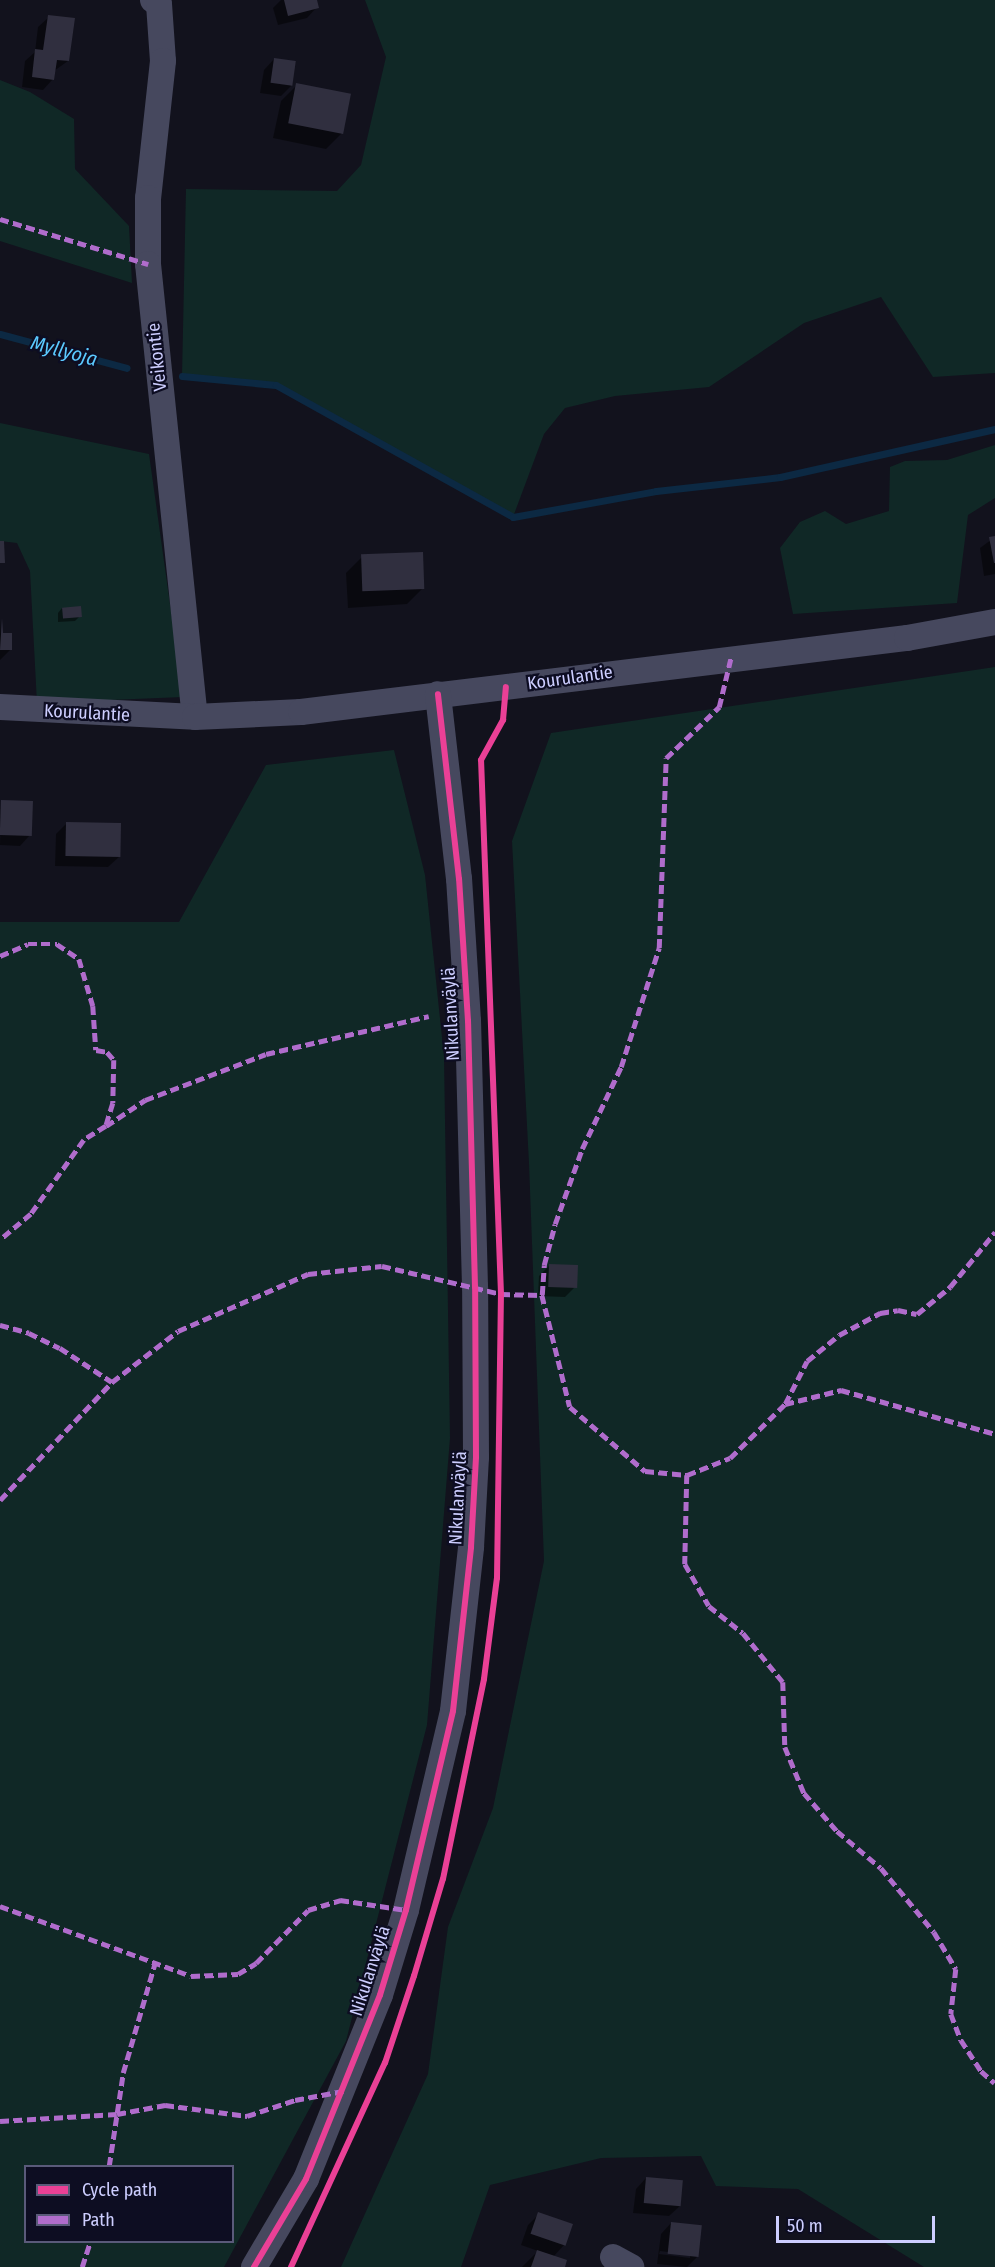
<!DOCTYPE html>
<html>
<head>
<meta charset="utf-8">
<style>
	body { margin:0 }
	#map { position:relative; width:995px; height:2267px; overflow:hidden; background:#12121d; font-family:"Fira Sans Condensed",sans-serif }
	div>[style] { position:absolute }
	.green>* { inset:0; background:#102826 }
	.shadow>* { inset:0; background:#0007 }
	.stream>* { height:7px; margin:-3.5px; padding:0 3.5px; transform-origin:3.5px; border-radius:3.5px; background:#0c2943 }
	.building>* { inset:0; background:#302f3f; transform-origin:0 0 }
	.minor>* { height:26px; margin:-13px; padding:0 13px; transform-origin:13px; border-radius:13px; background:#46485e }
	.quiet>* { height:4.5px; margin-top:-2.25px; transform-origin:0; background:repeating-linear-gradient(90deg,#b06ccc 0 9px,transparent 0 13.5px) }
	.cycleway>* { height:6px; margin:-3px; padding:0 3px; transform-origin:3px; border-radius:3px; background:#ea4096 }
	span { translate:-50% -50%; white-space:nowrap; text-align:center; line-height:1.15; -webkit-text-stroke:4.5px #0d0d22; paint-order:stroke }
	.street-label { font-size:18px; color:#cdceff }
	.water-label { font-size:20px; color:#5bcaff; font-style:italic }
	.legend { position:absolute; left:24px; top:2165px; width:210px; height:78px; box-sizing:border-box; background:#0d0d22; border:2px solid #5a5a7a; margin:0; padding:8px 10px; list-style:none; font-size:18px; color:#cdceff }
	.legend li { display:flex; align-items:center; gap:12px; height:30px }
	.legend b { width:30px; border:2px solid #5a5a7a }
	.scale { position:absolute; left:776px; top:2216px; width:159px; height:27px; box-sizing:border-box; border:3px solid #cdceff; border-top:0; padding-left:8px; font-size:18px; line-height:21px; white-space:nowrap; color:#cdceff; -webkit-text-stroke:4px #0d0d22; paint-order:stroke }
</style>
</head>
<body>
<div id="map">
	<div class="green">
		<div style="clip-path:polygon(365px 0,995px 0,995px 373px,933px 377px,881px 297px,804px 323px,709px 387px,615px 396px,565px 408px,544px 434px,513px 517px,276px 385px,182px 376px,186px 189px,337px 191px,361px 165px,386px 57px)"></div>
		<div style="clip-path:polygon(0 80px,30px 92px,74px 119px,75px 169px,129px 226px,132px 283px,0 241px)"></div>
		<div style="clip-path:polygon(0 423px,149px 454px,183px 697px,37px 703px,30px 571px,17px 543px,0 541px)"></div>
		<div style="clip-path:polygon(995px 445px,995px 498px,968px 515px,957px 603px,793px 614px,780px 548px,800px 522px,825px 511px,846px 524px,889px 511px,890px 467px,905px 461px,947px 460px)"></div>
		<div style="clip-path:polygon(995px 667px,995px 2267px,924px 2267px,798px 2189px,716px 2186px,701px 2156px,601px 2158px,490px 2185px,461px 2267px,341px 2267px,428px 2074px,448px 1927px,493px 1808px,544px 1561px,529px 1163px,512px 841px,551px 733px)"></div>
		<div style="clip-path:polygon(evenodd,394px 750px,425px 875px,444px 1057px,450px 1438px,427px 1725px,346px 2041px,224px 2267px,0 2267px,0 922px,179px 922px,266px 765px,394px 750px,26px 2166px,232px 2166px,232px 2242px,26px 2242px,26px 2166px)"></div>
	</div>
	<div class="shadow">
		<div style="clip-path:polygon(281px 0,316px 0,317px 7px,307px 18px,278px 25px,273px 8px)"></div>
		<div style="clip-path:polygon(49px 17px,68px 61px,54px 71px,53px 79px,43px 90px,22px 87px,25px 61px,35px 52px,38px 27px)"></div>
		<div style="clip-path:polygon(274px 59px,291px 86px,281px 96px,260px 93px,264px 70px)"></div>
		<div style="clip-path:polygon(297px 85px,342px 133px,326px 149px,273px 138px,281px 101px)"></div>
		<div style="clip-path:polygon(995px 537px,995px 574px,984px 576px,980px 548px)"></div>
		<div style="clip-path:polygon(362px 557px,423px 588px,407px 604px,348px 608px,346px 573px)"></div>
		<div style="clip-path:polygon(62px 608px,80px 616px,75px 621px,58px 622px,58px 613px)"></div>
		<div style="clip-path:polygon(0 620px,1px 635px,11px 649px,0 660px)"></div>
		<div style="clip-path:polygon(1px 802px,30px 835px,20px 846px,0 845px)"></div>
		<div style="clip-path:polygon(66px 824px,119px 857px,108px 867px,55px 866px,56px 834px)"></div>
		<div style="clip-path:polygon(549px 1266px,575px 1287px,565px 1297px,538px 1296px,539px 1276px)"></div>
		<div style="clip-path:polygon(646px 2178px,680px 2206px,669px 2216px,633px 2213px,636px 2189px)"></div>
		<div style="clip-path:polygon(539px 2214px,564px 2245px,553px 2257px,563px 2267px,522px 2267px,538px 2251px,521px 2245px,528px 2225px)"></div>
		<div style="clip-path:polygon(evenodd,671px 2223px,697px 2257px,687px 2267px,657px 2264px,661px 2234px,671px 2223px,660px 2251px,690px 2255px,690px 2258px,659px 2254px,660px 2251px)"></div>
	</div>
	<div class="stream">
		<div style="left:0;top:334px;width:131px;rotate:15deg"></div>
		<div style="left:182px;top:376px;width:94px;rotate:5.5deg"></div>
		<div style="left:276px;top:385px;width:271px;rotate:29.1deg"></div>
		<div style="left:513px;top:517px;width:145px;rotate:-10.3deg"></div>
		<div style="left:656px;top:491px;width:125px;rotate:-6.4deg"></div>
		<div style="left:780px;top:477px;width:220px;rotate:-12.6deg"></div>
	</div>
	<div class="building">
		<div style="clip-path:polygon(284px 0,317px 0,319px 8px,288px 16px)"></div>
		<div style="clip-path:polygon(48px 15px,75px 18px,69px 61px,57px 60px,54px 80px,32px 77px,35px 49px,43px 50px)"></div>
		<div style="left:274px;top:58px;width:22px;height:25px;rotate:8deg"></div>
		<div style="left:296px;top:83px;width:56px;height:41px;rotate:11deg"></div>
		<div style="clip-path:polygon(995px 536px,995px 563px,994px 563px,989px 537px)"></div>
		<div style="clip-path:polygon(0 541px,4px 541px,5px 563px,0 563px)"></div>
		<div style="left:423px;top:552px;width:37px;height:62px;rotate:88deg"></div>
		<div style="left:81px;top:606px;width:11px;height:19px;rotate:85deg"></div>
		<div style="clip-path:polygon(2px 618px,3px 633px,12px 633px,12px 650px,0 650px)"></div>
		<div style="left:1px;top:800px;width:32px;height:35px;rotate:2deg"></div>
		<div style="left:66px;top:822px;width:55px;height:34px;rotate:1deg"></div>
		<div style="left:549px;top:1264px;width:29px;height:23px;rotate:2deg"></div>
		<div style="left:646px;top:2177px;width:37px;height:26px;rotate:5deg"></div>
		<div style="left:538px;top:2212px;width:37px;height:23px;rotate:19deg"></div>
		<div style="left:671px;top:2222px;width:31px;height:32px;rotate:6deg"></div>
		<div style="clip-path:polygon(537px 2250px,567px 2260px,565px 2267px,531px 2267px)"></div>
	</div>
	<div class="minor">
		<div style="left:153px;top:0;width:7px;rotate:34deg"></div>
		<div style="left:159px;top:4px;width:57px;rotate:86deg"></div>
		<div style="left:163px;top:61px;width:138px;rotate:96.2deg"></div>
		<div style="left:148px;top:198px;width:66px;rotate:90deg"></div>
		<div style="left:148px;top:264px;width:455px;rotate:84.1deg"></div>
		<div style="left:0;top:707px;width:195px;rotate:2.9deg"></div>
		<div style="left:195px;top:717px;width:106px;rotate:-2.7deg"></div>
		<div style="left:301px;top:712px;width:611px;rotate:-6.96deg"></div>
		<div style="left:907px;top:638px;width:89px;rotate:-10.3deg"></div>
		<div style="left:613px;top:2257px;width:21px;rotate:29deg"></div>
		<div style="left:254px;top:2267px;width:102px;rotate:-59.4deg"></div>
		<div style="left:306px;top:2179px;width:198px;rotate:-68.1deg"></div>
		<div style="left:380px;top:1995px;width:89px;rotate:-73deg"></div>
		<div style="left:406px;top:1910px;width:204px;rotate:-76.7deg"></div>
		<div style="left:453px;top:1711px;width:165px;rotate:-83.7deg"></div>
		<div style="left:471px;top:1547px;width:90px;rotate:-86.8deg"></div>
		<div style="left:476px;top:1457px;width:170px;rotate:-90.3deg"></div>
		<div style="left:475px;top:1287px;width:266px;rotate:-91.5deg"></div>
		<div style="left:468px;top:1021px;width:142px;rotate:-93.6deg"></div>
		<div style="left:459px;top:879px;width:186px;rotate:-96.5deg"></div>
	</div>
	<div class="quiet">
		<div style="left:0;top:219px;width:155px;rotate:16.9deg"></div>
		<div style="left:0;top:956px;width:30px;rotate:-23deg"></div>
		<div style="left:28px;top:944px;width:29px"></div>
		<div style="left:57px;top:944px;width:27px;rotate:34deg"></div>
		<div style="left:79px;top:959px;width:49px;rotate:73.4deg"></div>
		<div style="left:93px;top:1006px;width:44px;rotate:86.1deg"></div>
		<div style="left:96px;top:1050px;width:11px;rotate:10deg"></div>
		<div style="left:107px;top:1052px;width:11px;rotate:49deg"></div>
		<div style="left:114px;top:1060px;width:43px;rotate:91.3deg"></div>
		<div style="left:113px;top:1103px;width:24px;rotate:107deg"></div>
		<div style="left:106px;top:1126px;width:26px;rotate:148deg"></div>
		<div style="left:84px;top:1140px;width:91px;rotate:125.6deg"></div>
		<div style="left:31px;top:1214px;width:40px;rotate:140deg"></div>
		<div style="left:106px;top:1126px;width:47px;rotate:-33.7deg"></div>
		<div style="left:145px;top:1100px;width:129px;rotate:-20.8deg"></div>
		<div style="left:266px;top:1054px;width:167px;rotate:-13.1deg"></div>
		<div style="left:542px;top:1295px;width:115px;rotate:76deg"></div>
		<div style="left:570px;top:1407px;width:99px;rotate:40.5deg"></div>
		<div style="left:645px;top:1471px;width:42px;rotate:5.4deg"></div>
		<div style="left:687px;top:1475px;width:46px;rotate:-21.6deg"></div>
		<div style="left:730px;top:1458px;width:77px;rotate:-44.5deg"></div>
		<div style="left:785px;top:1404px;width:48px;rotate:-62.9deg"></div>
		<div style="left:807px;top:1361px;width:41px;rotate:-39.1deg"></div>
		<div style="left:839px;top:1335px;width:47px;rotate:-28.2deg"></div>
		<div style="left:880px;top:1313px;width:18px;rotate:-9deg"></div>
		<div style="left:898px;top:1310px;width:19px;rotate:12deg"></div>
		<div style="left:917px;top:1314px;width:43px;rotate:-39.3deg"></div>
		<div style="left:950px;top:1287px;width:71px;rotate:-50.7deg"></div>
		<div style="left:0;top:1325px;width:30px;rotate:15deg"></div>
		<div style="left:29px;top:1333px;width:34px;rotate:26deg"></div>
		<div style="left:60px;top:1348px;width:62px;rotate:33.2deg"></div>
		<div style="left:785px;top:1404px;width:58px;rotate:-14deg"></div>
		<div style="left:841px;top:1390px;width:160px;rotate:15.9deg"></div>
		<div style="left:687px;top:1475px;width:89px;rotate:91.3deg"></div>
		<div style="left:685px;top:1564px;width:48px;rotate:60.3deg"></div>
		<div style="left:709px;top:1606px;width:43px;rotate:38.5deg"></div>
		<div style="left:743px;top:1633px;width:63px;rotate:50.8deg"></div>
		<div style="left:783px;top:1682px;width:65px;rotate:88.2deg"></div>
		<div style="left:785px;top:1747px;width:50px;rotate:67.6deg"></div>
		<div style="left:804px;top:1793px;width:50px;rotate:49deg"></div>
		<div style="left:837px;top:1831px;width:57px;rotate:40.1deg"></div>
		<div style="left:881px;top:1868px;width:83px;rotate:50.4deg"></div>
		<div style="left:934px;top:1932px;width:43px;rotate:59.3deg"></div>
		<div style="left:956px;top:1969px;width:45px;rotate:96.3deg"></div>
		<div style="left:951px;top:2014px;width:28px;rotate:69deg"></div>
		<div style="left:961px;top:2040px;width:37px;rotate:57deg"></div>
		<div style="left:981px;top:2071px;width:18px;rotate:41deg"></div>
		<div style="left:0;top:1500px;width:163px;rotate:-46.5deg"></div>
		<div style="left:112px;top:1382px;width:83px;rotate:-37.7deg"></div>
		<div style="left:178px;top:1331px;width:142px;rotate:-23.7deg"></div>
		<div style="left:308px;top:1274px;width:74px;rotate:-6.2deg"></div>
		<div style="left:382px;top:1266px;width:122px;rotate:13.2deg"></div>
		<div style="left:501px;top:1294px;width:41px;rotate:1.4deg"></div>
		<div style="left:542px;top:1295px;width:30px;rotate:-86deg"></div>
		<div style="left:544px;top:1265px;width:42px;rotate:-75deg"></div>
		<div style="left:555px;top:1224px;width:80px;rotate:-70.2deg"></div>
		<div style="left:582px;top:1149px;width:91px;rotate:-64.6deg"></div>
		<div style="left:621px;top:1067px;width:125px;rotate:-72.3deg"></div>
		<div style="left:659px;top:948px;width:190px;rotate:-87.9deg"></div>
		<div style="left:666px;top:758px;width:74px;rotate:-43.9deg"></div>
		<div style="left:719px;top:707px;width:51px;rotate:-76.5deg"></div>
		<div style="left:0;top:1906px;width:203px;rotate:20.1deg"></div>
		<div style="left:191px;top:1976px;width:47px;rotate:-2.4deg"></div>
		<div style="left:238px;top:1974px;width:21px;rotate:-31deg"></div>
		<div style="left:256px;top:1963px;width:74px;rotate:-45.5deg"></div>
		<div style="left:308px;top:1910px;width:34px;rotate:-17deg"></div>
		<div style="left:340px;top:1900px;width:67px;rotate:8.6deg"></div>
		<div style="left:0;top:2121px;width:117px;rotate:-3.4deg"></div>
		<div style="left:117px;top:2114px;width:49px;rotate:-10.6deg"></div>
		<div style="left:165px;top:2105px;width:83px;rotate:7.6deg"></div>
		<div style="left:247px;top:2116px;width:51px;rotate:-18.4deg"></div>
		<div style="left:295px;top:2100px;width:49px;rotate:-10.6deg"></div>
		<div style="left:109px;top:2166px;width:94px;rotate:-81.4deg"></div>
		<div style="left:123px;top:2073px;width:115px;rotate:-73.8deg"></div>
		<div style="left:82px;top:2267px;width:26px;rotate:-72deg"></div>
	</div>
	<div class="cycleway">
		<div style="left:254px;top:2267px;width:102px;rotate:-59.4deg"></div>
		<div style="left:306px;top:2179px;width:198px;rotate:-68.1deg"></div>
		<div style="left:380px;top:1995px;width:89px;rotate:-73deg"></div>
		<div style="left:406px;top:1910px;width:204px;rotate:-76.7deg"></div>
		<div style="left:453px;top:1711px;width:165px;rotate:-83.7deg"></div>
		<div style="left:471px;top:1547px;width:90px;rotate:-86.8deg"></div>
		<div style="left:476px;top:1457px;width:170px;rotate:-90.3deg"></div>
		<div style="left:475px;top:1287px;width:266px;rotate:-91.5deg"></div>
		<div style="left:468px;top:1021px;width:142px;rotate:-93.6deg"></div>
		<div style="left:459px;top:879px;width:186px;rotate:-96.5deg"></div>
		<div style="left:291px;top:2267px;width:225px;rotate:-65.3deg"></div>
		<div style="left:385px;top:2063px;width:92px;rotate:-71.6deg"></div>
		<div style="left:414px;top:1976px;width:101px;rotate:-73.4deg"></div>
		<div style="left:443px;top:1879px;width:204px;rotate:-78.4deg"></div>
		<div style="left:484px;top:1679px;width:102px;rotate:-82.7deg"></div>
		<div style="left:497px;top:1578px;width:284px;rotate:-89.2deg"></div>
		<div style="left:501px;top:1294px;width:534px;rotate:-92.14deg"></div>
		<div style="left:481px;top:760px;width:46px;rotate:-61.2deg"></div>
		<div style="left:503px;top:720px;width:33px;rotate:-85deg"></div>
	</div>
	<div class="street-label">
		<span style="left:157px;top:357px;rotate:-96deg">Veikontie</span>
		<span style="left:570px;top:678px;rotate:-8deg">Kourulantie</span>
		<span style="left:87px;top:713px;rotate:3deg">Kourulantie</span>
		<span style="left:451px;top:1014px;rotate:-93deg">Nikulanväylä</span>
		<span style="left:458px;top:1498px;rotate:-87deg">Nikulanväylä</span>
		<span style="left:370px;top:1971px;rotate:-72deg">Nikulanväylä</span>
	</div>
	<div class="water-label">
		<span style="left:64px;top:351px;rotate:15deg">Myllyoja</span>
	</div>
	<ul class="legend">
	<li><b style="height:8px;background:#ea4096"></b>Cycle path</li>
	<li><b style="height:8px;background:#b06ccc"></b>Path</li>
	</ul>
	<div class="scale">50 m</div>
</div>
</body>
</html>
